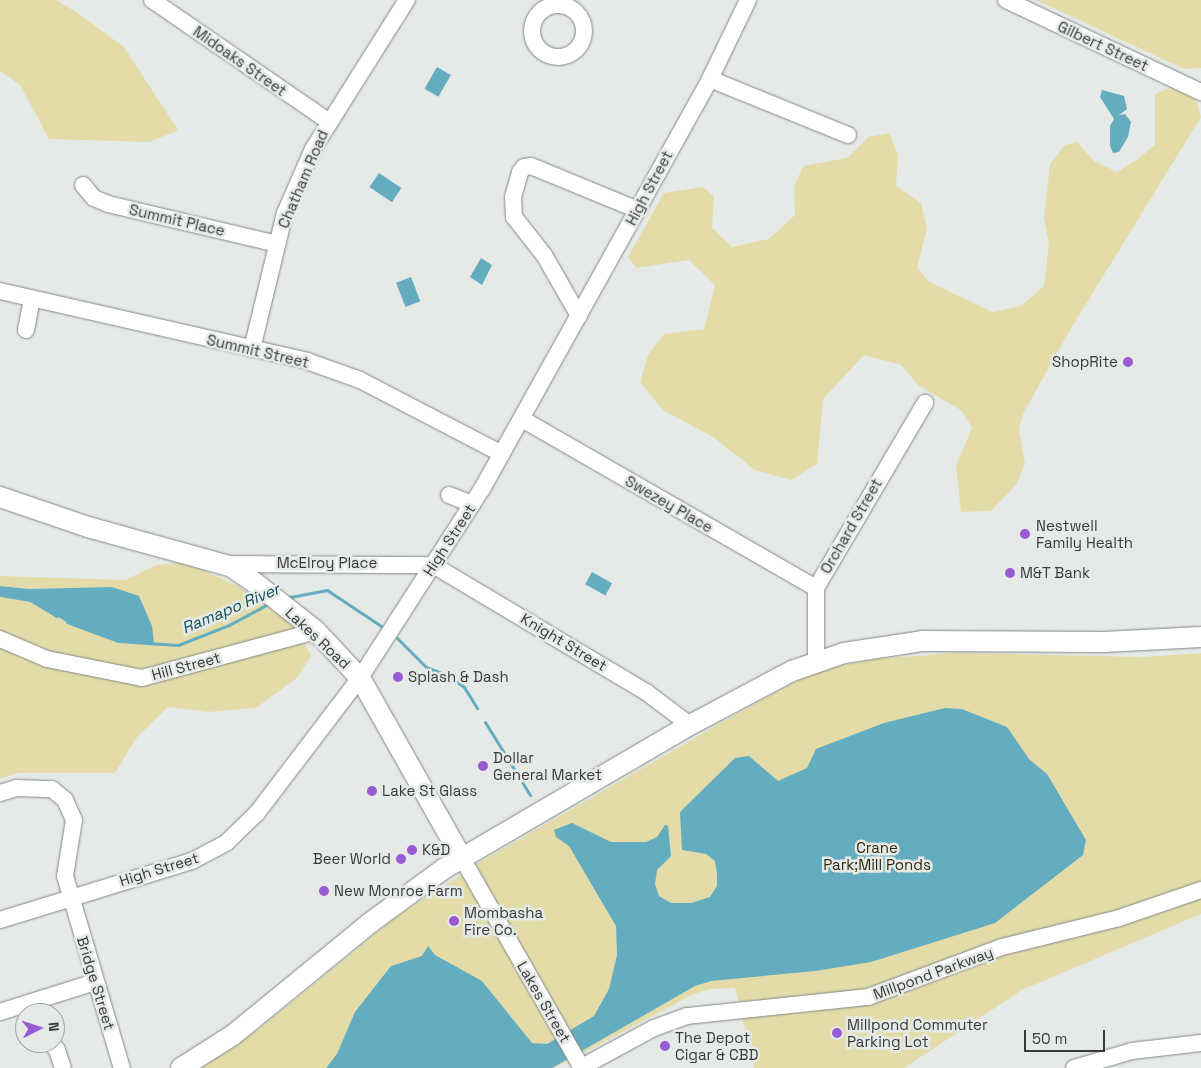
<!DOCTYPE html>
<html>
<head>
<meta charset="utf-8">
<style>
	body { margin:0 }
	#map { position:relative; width:1201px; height:1068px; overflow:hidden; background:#e6eae7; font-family:"Space Grotesk",sans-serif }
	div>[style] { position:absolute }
	.green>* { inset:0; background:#e3dca9 }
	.water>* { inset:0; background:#64acbf; transform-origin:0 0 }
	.stream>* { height:3px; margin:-1.5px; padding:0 1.5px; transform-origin:1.5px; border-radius:1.5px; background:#64acbf }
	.roads { filter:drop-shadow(0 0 1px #828784) drop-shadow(0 0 1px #828784) }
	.minor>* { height:16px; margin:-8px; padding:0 8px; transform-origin:8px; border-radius:8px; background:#fff }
	.minor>.ring { margin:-8px; padding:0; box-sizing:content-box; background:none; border:16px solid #fff; border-radius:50% }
	.major>* { height:20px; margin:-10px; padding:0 10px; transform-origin:10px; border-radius:10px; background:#fff }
	.dots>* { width:14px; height:14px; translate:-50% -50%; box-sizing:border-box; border:2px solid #e6eae7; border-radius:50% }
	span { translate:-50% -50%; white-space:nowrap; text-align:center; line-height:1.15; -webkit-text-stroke:5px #e6eae7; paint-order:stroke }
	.street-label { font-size:15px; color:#383a39 }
	.poi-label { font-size:15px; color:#383a39 }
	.right { translate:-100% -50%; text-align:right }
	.left { translate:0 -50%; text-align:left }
	.park-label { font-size:15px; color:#302c11 }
	.water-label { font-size:16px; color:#12505e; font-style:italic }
	.north { position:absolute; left:15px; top:1003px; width:50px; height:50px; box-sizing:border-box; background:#e6eae7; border:1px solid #a0a4a1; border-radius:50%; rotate:85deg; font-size:14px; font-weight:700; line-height:20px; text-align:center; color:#383a39 }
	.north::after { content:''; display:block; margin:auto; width:18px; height:22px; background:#985bd2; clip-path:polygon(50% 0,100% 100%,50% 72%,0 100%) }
	.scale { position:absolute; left:1024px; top:1030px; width:81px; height:22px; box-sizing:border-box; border:2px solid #383a39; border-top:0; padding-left:6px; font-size:15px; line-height:18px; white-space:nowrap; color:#383a39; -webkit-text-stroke:4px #e6eae7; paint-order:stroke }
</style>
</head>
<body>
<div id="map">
	<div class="green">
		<div style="clip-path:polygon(0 0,56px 0,76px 12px,124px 47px,178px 130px,150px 142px,49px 139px,20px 85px,0 71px)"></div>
		<div style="clip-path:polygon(1036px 0,1201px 0,1201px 68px,1184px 69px)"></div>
		<div style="clip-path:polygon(1169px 88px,1195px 97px,1201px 117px,1070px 330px,1023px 414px,1019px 429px,1025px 464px,1016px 485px,991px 511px,961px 512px,956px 465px,972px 428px,962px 411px,918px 385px,901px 365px,864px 355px,823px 399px,817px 464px,791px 480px,755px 470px,713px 437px,663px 410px,640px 382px,648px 355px,664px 334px,704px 329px,715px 285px,689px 260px,636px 268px,628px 257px,664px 193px,702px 187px,714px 196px,712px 228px,732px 247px,769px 239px,795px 215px,794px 187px,803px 166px,847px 158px,868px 137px,889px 133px,898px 154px,896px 186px,921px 203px,927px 229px,917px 267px,929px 282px,993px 312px,1021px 306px,1044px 286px,1049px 244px,1044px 218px,1050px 164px,1065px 145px,1077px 142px,1094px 161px,1117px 172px,1138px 159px,1155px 145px,1155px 94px)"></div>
		<div style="clip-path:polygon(185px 562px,240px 587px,293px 624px,311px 656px,298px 677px,256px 708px,208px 712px,168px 707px,137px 737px,115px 773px,17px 773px,0 779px,0 596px,30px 600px,73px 626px,118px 641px,154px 643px,112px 587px,29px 589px,0 586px,0 576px,125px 580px,156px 565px)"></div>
		<div style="clip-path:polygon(955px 653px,1143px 657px,1201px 653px,1201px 914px,1022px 990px,904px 1068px,754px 1068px,735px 988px,709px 989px,692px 995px,555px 1068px,200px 1068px,259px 1029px,396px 917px,482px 861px,719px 724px,798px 680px,837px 666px,876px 659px)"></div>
	</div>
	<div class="water">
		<div style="left:437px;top:67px;width:16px;height:25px;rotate:30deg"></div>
		<div style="clip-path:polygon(1102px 90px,1124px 96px,1127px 109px,1119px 115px,1125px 114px,1131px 122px,1128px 137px,1119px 152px,1113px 153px,1110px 146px,1110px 126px,1114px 119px,1100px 97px)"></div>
		<div style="left:379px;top:173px;width:27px;height:17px;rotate:34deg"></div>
		<div style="clip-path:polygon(481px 258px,492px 265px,482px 285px,470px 277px)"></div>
		<div style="left:411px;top:277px;width:26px;height:16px;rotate:69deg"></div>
		<div style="left:592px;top:572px;width:23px;height:14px;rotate:29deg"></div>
		<div style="clip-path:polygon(0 586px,29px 589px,112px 587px,139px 596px,152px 626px,154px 643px,118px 641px,73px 626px,30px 600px,0 595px)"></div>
		<div style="clip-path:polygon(945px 708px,962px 709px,1007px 727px,1029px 759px,1047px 774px,1086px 840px,1083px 855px,995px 923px,871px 962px,815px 971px,711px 981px,695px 986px,552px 1068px,326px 1068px,337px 1054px,355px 1012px,391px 966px,422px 956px,428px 946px,435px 955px,482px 981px,532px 1043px,547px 1044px,594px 1016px,609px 989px,617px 955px,616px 926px,569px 846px,556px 837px,554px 830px,572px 823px,611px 842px,646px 842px,657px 837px,665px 825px,668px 826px,671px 856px,657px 870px,655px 884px,659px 896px,671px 903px,691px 903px,710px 897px,717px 886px,717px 873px,715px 861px,706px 854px,682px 850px,680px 812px,735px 758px,749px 756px,778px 781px,807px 768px,816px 749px,884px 723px)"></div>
	</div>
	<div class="stream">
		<div style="left:0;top:595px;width:30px;rotate:9deg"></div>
		<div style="left:30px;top:600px;width:31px;rotate:31deg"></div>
		<div style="left:285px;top:598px;width:43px;rotate:-10.8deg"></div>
		<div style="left:327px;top:590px;width:65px;rotate:33.7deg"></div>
		<div style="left:67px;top:622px;width:54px;rotate:20.4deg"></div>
		<div style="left:118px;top:641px;width:60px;rotate:3.8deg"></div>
		<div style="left:178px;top:645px;width:55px;rotate:-21.4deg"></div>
		<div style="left:229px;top:625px;width:47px;rotate:-28.2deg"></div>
		<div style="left:397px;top:638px;width:41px;rotate:45deg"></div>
		<div style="left:426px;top:667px;width:22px;rotate:21deg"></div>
		<div style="left:447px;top:675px;width:21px;rotate:35deg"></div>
		<div style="left:464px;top:687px;width:25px;rotate:58deg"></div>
		<div style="left:485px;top:722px;width:86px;rotate:58.3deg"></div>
	</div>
	<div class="roads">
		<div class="minor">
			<div style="left:152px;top:0;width:214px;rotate:34.5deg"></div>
			<div style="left:1006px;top:0;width:216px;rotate:25.3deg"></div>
			<div class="ring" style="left:532px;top:5px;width:36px;height:36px"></div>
			<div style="left:710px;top:79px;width:149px;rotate:22.1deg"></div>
			<div style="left:83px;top:185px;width:17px;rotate:50deg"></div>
			<div style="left:94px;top:198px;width:15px;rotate:23deg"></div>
			<div style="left:108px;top:204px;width:174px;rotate:13.3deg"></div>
			<div style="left:0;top:291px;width:315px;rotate:12.8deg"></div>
			<div style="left:307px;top:361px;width:56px;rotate:19.7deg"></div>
			<div style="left:360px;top:380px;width:160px;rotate:27.5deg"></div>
			<div style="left:579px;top:316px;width:70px;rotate:-119.8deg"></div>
			<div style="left:544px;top:255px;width:48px;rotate:-128.3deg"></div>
			<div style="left:514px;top:217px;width:20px;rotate:-93deg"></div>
			<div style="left:513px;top:197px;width:26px;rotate:-74deg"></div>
			<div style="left:520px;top:172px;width:6px;rotate:-51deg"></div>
			<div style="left:524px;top:167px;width:7px;rotate:-8deg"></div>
			<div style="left:531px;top:166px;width:116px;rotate:22.4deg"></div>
			<div style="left:26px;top:330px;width:32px;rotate:-79deg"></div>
			<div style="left:252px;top:349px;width:140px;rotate:-76.4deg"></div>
			<div style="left:285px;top:213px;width:70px;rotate:-66.4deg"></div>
			<div style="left:313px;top:149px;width:176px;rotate:-57.8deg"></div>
			<div style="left:522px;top:419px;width:339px;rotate:29.9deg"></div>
			<div style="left:449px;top:495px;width:25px;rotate:21deg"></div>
			<div style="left:223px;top:564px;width:210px;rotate:0.3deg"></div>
			<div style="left:433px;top:565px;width:248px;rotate:30.8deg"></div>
			<div style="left:646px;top:692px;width:55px;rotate:36.9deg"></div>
			<div style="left:0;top:639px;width:51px;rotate:23.1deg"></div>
			<div style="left:47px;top:659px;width:97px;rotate:11.3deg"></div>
			<div style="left:142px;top:678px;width:180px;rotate:-15.1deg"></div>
			<div style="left:816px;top:661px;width:73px;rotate:-90deg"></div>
			<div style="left:816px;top:588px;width:215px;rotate:-59.5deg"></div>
			<div style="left:0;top:793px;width:17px;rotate:-17deg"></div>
			<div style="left:16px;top:788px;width:36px;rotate:2deg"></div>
			<div style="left:52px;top:789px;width:17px;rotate:40deg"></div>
			<div style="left:65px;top:800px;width:22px;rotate:66deg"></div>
			<div style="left:74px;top:820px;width:57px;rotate:99.1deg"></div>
			<div style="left:65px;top:876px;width:200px;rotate:73.5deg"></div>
			<div style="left:462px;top:858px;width:242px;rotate:60.3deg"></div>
			<div style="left:0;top:920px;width:201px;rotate:-17.1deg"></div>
			<div style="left:192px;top:861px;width:40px;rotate:-28deg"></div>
			<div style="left:227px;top:842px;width:42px;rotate:-44deg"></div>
			<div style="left:257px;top:813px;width:170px;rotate:-52.7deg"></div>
			<div style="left:360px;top:678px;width:225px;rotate:-57.2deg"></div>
			<div style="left:482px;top:489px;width:469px;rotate:-60.9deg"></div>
			<div style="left:710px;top:79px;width:88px;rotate:-64.3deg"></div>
			<div style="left:0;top:1012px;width:100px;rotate:-17.5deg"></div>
			<div style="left:51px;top:1043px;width:9px;rotate:49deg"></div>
			<div style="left:57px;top:1050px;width:19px;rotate:72deg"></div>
			<div style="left:580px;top:1068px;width:84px;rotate:-28.4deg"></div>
			<div style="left:654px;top:1028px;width:35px;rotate:-20deg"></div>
			<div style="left:687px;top:1016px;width:182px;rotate:-6deg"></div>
			<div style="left:868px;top:997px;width:143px;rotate:-20.5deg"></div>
			<div style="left:1002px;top:947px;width:121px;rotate:-13.9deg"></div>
			<div style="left:1119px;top:918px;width:87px;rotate:-18.9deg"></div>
			<div style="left:1074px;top:1068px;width:60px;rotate:-16.3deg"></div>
			<div style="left:1132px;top:1051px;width:69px;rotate:-6.6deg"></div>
		</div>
		<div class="major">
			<div style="left:0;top:497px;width:93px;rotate:18.8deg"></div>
			<div style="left:88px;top:527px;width:147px;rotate:15.4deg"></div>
			<div style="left:230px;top:566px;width:29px;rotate:34deg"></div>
			<div style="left:254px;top:582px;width:79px;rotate:38.3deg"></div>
			<div style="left:316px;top:631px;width:64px;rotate:46.9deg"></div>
			<div style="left:360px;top:678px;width:207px;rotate:60.5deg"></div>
			<div style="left:181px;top:1068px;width:62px;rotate:-32.4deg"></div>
			<div style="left:233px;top:1035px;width:177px;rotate:-39.3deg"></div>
			<div style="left:370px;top:923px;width:93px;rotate:-36.3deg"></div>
			<div style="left:445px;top:868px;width:284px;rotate:-30.3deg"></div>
			<div style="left:690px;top:725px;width:115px;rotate:-27.9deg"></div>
			<div style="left:792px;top:671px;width:55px;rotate:-19.1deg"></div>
			<div style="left:844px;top:653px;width:79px;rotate:-8.7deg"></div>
			<div style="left:922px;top:641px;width:182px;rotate:0.3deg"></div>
			<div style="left:1104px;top:642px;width:97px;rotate:-3deg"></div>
		</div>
	</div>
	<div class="dots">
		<div style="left:1128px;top:362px;background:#985bd2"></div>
		<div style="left:1025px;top:534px;background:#985bd2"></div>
		<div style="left:1010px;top:573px;background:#985bd2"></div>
		<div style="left:398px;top:677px;background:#985bd2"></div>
		<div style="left:483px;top:766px;background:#985bd2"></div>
		<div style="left:372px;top:791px;background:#985bd2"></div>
		<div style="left:412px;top:850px;background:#985bd2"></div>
		<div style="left:401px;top:859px;background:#985bd2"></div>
		<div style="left:324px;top:891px;background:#985bd2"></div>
		<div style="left:454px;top:921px;background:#985bd2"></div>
		<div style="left:837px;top:1033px;background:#985bd2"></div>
		<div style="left:665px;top:1046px;background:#985bd2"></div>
	</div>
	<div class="street-label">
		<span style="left:1103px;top:46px;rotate:25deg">Gilbert Street</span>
		<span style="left:240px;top:61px;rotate:35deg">Midoaks Street</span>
		<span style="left:303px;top:179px;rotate:-67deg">Chatham Road</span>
		<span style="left:649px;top:188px;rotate:-62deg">High Street</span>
		<span style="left:177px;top:220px;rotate:13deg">Summit Place</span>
		<span style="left:258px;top:351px;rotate:13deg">Summit Street</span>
		<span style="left:669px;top:504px;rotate:30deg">Swezey Place</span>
		<span style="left:851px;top:526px;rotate:-60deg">Orchard Street</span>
		<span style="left:449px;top:540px;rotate:-57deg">High Street</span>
		<span style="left:327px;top:563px">McElroy Place</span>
		<span style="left:318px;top:638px;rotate:43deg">Lakes Road</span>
		<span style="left:564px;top:642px;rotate:31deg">Knight Street</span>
		<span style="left:186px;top:666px;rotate:-15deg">Hill Street</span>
		<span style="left:159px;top:869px;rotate:-17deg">High Street</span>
		<span style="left:933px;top:973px;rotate:-20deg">Millpond Parkway</span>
		<span style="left:96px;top:983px;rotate:73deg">Bridge Street</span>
		<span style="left:544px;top:1002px;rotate:60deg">Lakes Street</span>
	</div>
	<div class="poi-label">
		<span class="right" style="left:1118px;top:362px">ShopRite</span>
		<span class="left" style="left:1036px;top:534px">Nestwell<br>Family Health</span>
		<span class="left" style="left:1020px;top:573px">M&amp;T Bank</span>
		<span class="left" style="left:408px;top:677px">Splash &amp; Dash</span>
		<span class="left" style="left:493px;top:766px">Dollar<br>General Market</span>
		<span class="left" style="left:382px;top:791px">Lake St Glass</span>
		<span class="left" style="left:422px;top:850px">K&amp;D</span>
		<span class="right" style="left:391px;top:859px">Beer World</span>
		<span class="left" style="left:334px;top:891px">New Monroe Farm</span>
		<span class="left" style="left:464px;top:921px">Mombasha<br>Fire Co.</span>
		<span class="left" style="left:847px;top:1033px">Millpond Commuter<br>Parking Lot</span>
		<span class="left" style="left:675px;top:1046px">The Depot<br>Cigar &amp; CBD</span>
	</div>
	<div class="park-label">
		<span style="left:877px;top:856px">Crane<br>Park;Mill Ponds</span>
	</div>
	<div class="water-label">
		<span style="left:231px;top:609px;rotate:-23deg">Ramapo River</span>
	</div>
	<div class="north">N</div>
	<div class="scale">50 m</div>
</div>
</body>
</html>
